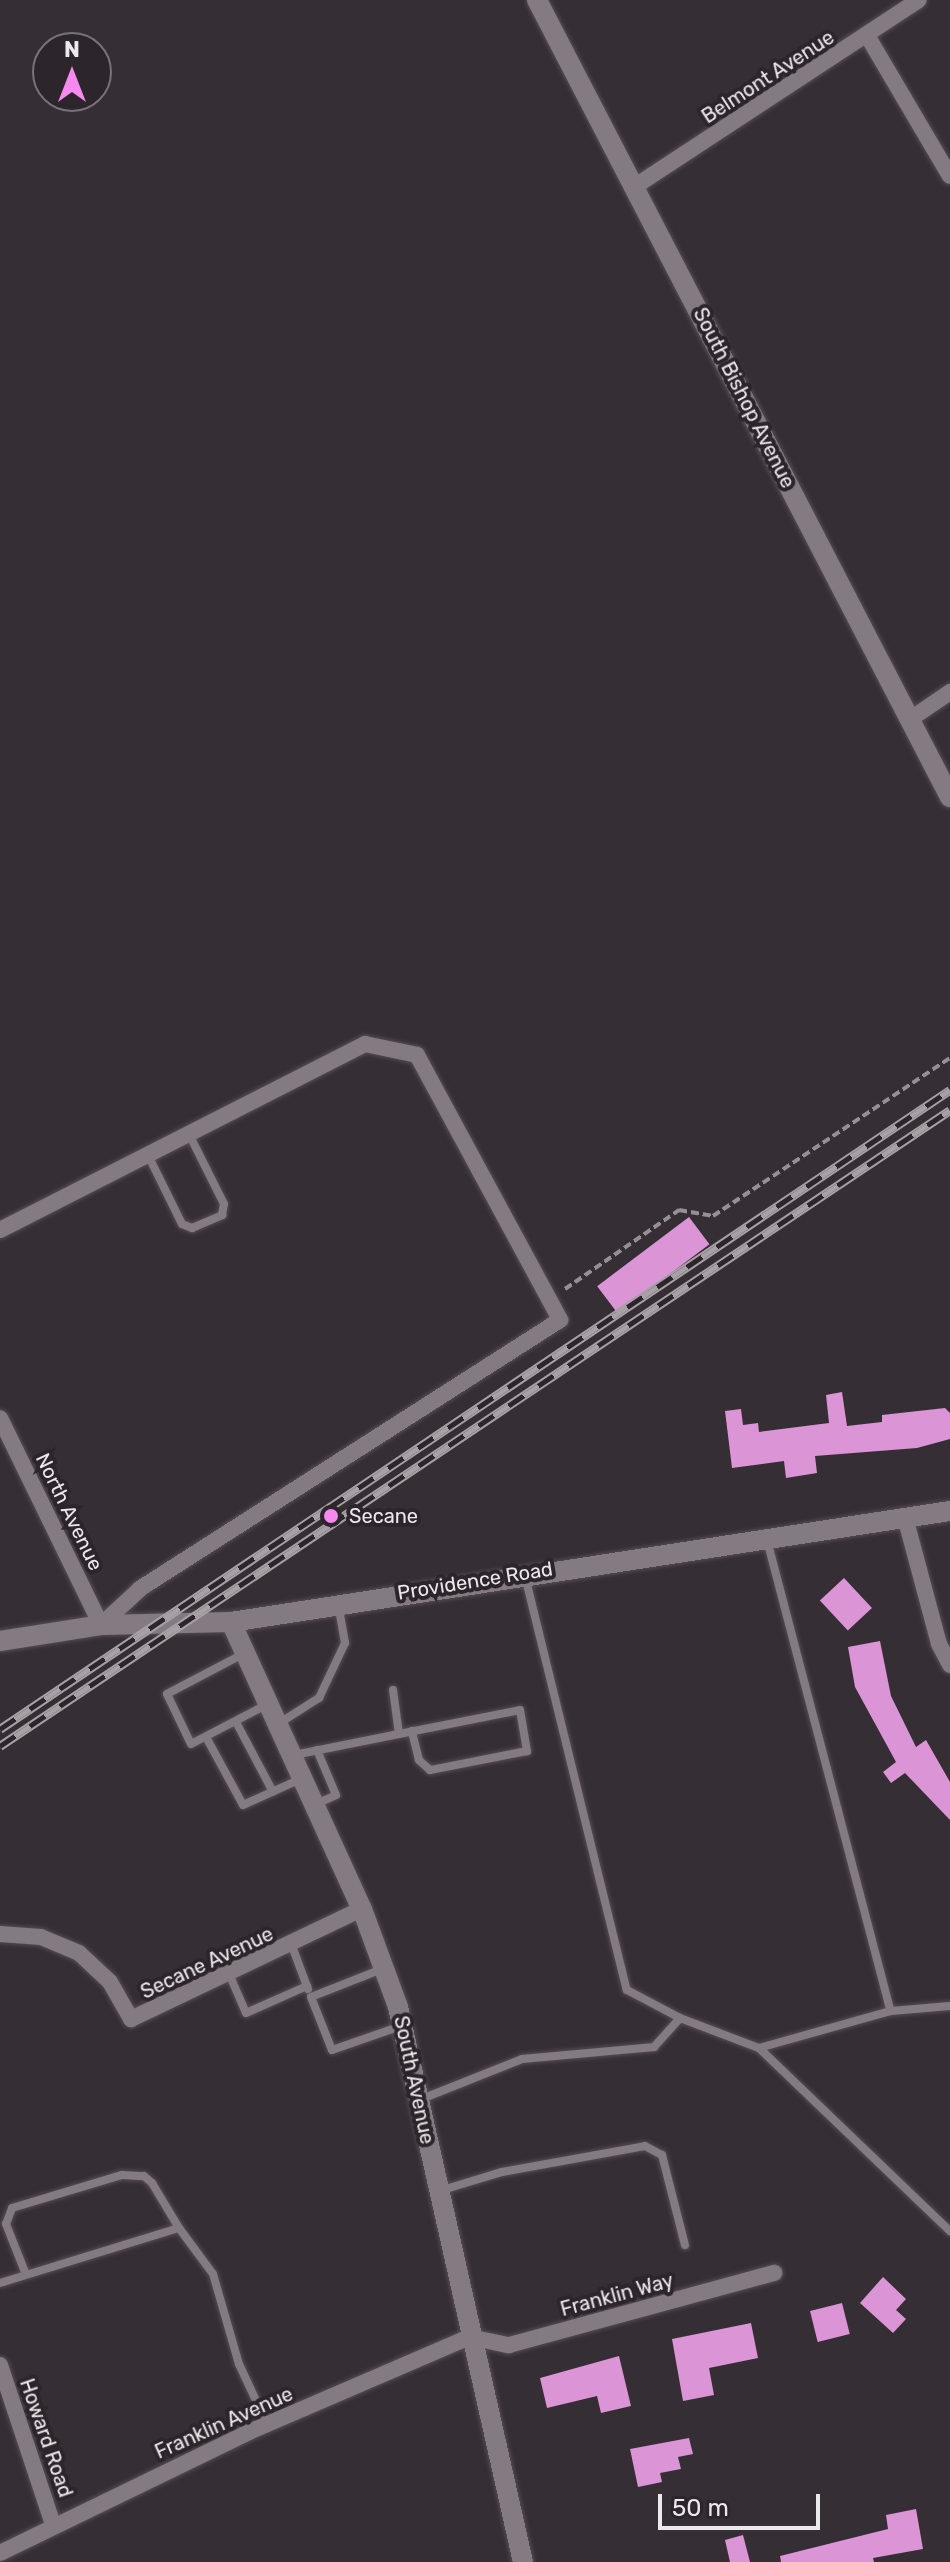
<!DOCTYPE html>
<html>
<head>
<meta charset="utf-8">
<style>
	body { margin:0 }
	#map { position:relative; width:950px; height:2562px; overflow:hidden; background:#362e35; font-family:Rubik,sans-serif }
	div>[style] { position:absolute }
	.building>* { inset:0; background:#db94d5; transform-origin:0 0 }
	.path>* { height:4px; margin-top:-2px; transform-origin:0; background:repeating-linear-gradient(90deg,#968f95 0 8px,transparent 0 12px) }
	.roads { filter:drop-shadow(0 0 2px #544d53) drop-shadow(0 0 2px #544d53) }
	.service>* { height:8px; margin:-4px; padding:0 4px; transform-origin:4px; border-radius:4px; background:#837a82 }
	.minor>* { height:16px; margin:-8px; padding:0 8px; transform-origin:8px; border-radius:8px; background:#837a82 }
	.tertiary>* { height:20px; margin:-10px; padding:0 10px; transform-origin:10px; border-radius:10px; background:#837a82 }
	.rail>* { height:9px; margin-top:-4.5px; transform-origin:0; background:repeating-linear-gradient(90deg,#2c252b 0 18px,#a7a1a6 0 36px); box-sizing:border-box; border-block:2px solid #a7a1a6 }
	.dots>* { width:22px; height:22px; translate:-50% -50%; box-sizing:border-box; border:4px solid #2c252b; border-radius:50% }
	span { translate:-50% -50%; white-space:nowrap; text-align:center; line-height:1.15; -webkit-text-stroke:8px #2c252b; paint-order:stroke }
	.street-label { font-size:20px; color:#ede8ec }
	.poi-label { font-size:20px; color:#ede8ec }
	.left { translate:0 -50%; text-align:left }
	.north { position:absolute; left:32px; top:32px; width:80px; height:80px; box-sizing:border-box; background:#2c252b; border:2px solid #797378; border-radius:50%; rotate:0deg; font-size:22px; font-weight:700; line-height:32px; text-align:center; color:#ede8ec }
	.north::after { content:''; display:block; margin:auto; width:28px; height:36px; background:#f689ee; clip-path:polygon(50% 0,100% 100%,50% 72%,0 100%) }
	.scale { position:absolute; left:658px; top:2494px; width:162px; height:36px; box-sizing:border-box; border:4px solid #ede8ec; border-top:0; padding-left:10px; font-size:24px; line-height:28px; white-space:nowrap; color:#ede8ec; -webkit-text-stroke:6px #2c252b; paint-order:stroke }
</style>
</head>
<body>
<div id="map">
	<div class="building">
		<div style="left:689px;top:1217px;width:34px;height:115px;rotate:53deg"></div>
		<div style="clip-path:polygon(842px 1392px,847px 1426px,882px 1422px,882px 1415px,945px 1408px,950px 1413px,950px 1439px,917px 1448px,815px 1456px,817px 1473px,786px 1478px,784px 1461px,732px 1468px,725px 1411px,741px 1409px,743px 1425px,758px 1423px,759px 1432px,829px 1423px,826px 1395px)"></div>
		<div style="left:844px;top:1578px;width:41px;height:33px;rotate:47deg"></div>
		<div style="clip-path:polygon(880px 1641px,891px 1696px,916px 1747px,926px 1740px,950px 1782px,950px 1820px,905px 1773px,891px 1783px,883px 1772px,896px 1762px,855px 1687px,848px 1647px)"></div>
		<div style="clip-path:polygon(883px 2277px,906px 2299px,896px 2310px,906px 2319px,893px 2333px,860px 2303px)"></div>
		<div style="left:842px;top:2303px;width:32px;height:33px;rotate:76deg"></div>
		<div style="clip-path:polygon(751px 2323px,758px 2358px,709px 2368px,714px 2395px,683px 2401px,672px 2339px)"></div>
		<div style="clip-path:polygon(619px 2356px,631px 2406px,601px 2413px,597px 2396px,547px 2408px,540px 2378px)"></div>
		<div style="clip-path:polygon(689px 2438px,693px 2454px,678px 2457px,681px 2469px,660px 2473px,662px 2482px,638px 2487px,630px 2449px)"></div>
		<div style="clip-path:polygon(916px 2509px,923px 2549px,873px 2558px,874px 2562px,781px 2562px,780px 2556px,888px 2529px,886px 2515px)"></div>
		<div style="clip-path:polygon(743px 2535px,750px 2562px,730px 2562px,725px 2540px)"></div>
	</div>
	<div class="path">
		<div style="left:565px;top:1289px;width:139px;rotate:-34.7deg"></div>
		<div style="left:679px;top:1210px;width:35px;rotate:10deg"></div>
		<div style="left:713px;top:1216px;width:285px;rotate:-33.7deg"></div>
	</div>
	<div class="roads">
		<div class="service">
			<div style="left:148px;top:1155px;width:77px;rotate:63.8deg"></div>
			<div style="left:182px;top:1224px;width:11px;rotate:22deg"></div>
			<div style="left:192px;top:1228px;width:33px;rotate:-23deg"></div>
			<div style="left:222px;top:1215px;width:11px;rotate:-80deg"></div>
			<div style="left:224px;top:1204px;width:78px;rotate:-116.6deg"></div>
			<div style="left:767px;top:1540px;width:487px;rotate:75.3deg"></div>
			<div style="left:525px;top:1576px;width:426px;rotate:76.2deg"></div>
			<div style="left:627px;top:1990px;width:60px;rotate:27.8deg"></div>
			<div style="left:680px;top:2018px;width:85px;rotate:20.8deg"></div>
			<div style="left:759px;top:2048px;width:265px;rotate:43.8deg"></div>
			<div style="left:245px;top:1653px;width:88px;rotate:152.3deg"></div>
			<div style="left:167px;top:1694px;width:55px;rotate:64.4deg"></div>
			<div style="left:191px;top:1744px;width:87px;rotate:-27.5deg"></div>
			<div style="left:393px;top:1690px;width:44px;rotate:82.2deg"></div>
			<div style="left:236px;top:1722px;width:79px;rotate:62.1deg"></div>
			<div style="left:278px;top:1724px;width:49px;rotate:-32.4deg"></div>
			<div style="left:319px;top:1698px;width:61px;rotate:-64.7deg"></div>
			<div style="left:345px;top:1643px;width:36px;rotate:-100deg"></div>
			<div style="left:206px;top:1737px;width:77px;rotate:61.4deg"></div>
			<div style="left:243px;top:1805px;width:66px;rotate:-24.2deg"></div>
			<div style="left:294px;top:1755px;width:107px;rotate:-11.3deg"></div>
			<div style="left:399px;top:1734px;width:123px;rotate:-11.2deg"></div>
			<div style="left:520px;top:1710px;width:42px;rotate:80.3deg"></div>
			<div style="left:527px;top:1751px;width:99px;rotate:168.9deg"></div>
			<div style="left:430px;top:1770px;width:15px;rotate:-138deg"></div>
			<div style="left:419px;top:1760px;width:30px;rotate:-104deg"></div>
			<div style="left:316px;top:1804px;width:22px;rotate:-24deg"></div>
			<div style="left:336px;top:1795px;width:49px;rotate:-112.9deg"></div>
			<div style="left:292px;top:1946px;width:46px;rotate:69.6deg"></div>
			<div style="left:382px;top:1969px;width:76px;rotate:158.5deg"></div>
			<div style="left:311px;top:1997px;width:57px;rotate:68.4deg"></div>
			<div style="left:332px;top:2050px;width:73px;rotate:-19.2deg"></div>
			<div style="left:230px;top:1976px;width:40px;rotate:66.6deg"></div>
			<div style="left:246px;top:2013px;width:67px;rotate:-23.9deg"></div>
			<div style="left:759px;top:2048px;width:137px;rotate:-15.7deg"></div>
			<div style="left:891px;top:2011px;width:59px;rotate:-4.8deg"></div>
			<div style="left:419px;top:2100px;width:111px;rotate:-21.7deg"></div>
			<div style="left:522px;top:2059px;width:133px;rotate:-5.2deg"></div>
			<div style="left:654px;top:2047px;width:39px;rotate:-48deg"></div>
			<div style="left:439px;top:2191px;width:66px;rotate:-16.8deg"></div>
			<div style="left:502px;top:2172px;width:145px;rotate:-10.3deg"></div>
			<div style="left:645px;top:2146px;width:19px;rotate:28deg"></div>
			<div style="left:662px;top:2155px;width:93px;rotate:75.7deg"></div>
			<div style="left:25px;top:2272px;width:52px;rotate:-111.6deg"></div>
			<div style="left:6px;top:2224px;width:17px;rotate:-69deg"></div>
			<div style="left:12px;top:2208px;width:115px;rotate:-16.7deg"></div>
			<div style="left:122px;top:2175px;width:22px;rotate:3deg"></div>
			<div style="left:144px;top:2176px;width:11px;rotate:41deg"></div>
			<div style="left:152px;top:2183px;width:52px;rotate:59deg"></div>
			<div style="left:0;top:2283px;width:187px;rotate:-17.1deg"></div>
			<div style="left:179px;top:2228px;width:57px;rotate:53.5deg"></div>
			<div style="left:213px;top:2274px;width:94px;rotate:73.9deg"></div>
			<div style="left:239px;top:2364px;width:66px;rotate:65deg"></div>
		</div>
		<div class="minor">
			<div style="left:868px;top:37px;width:161px;rotate:59.5deg"></div>
			<div style="left:637px;top:185px;width:337px;rotate:-33.3deg"></div>
			<div style="left:909px;top:720px;width:50px;rotate:-34.3deg"></div>
			<div style="left:0;top:1230px;width:410px;rotate:-27deg"></div>
			<div style="left:365px;top:1044px;width:53px;rotate:11.9deg"></div>
			<div style="left:417px;top:1055px;width:301px;rotate:61.6deg"></div>
			<div style="left:560px;top:1320px;width:499px;rotate:147.4deg"></div>
			<div style="left:140px;top:1589px;width:53px;rotate:137.3deg"></div>
			<div style="left:101px;top:1625px;width:230px;rotate:-116deg"></div>
			<div style="left:905px;top:1517px;width:131px;rotate:75deg"></div>
			<div style="left:939px;top:1644px;width:24px;rotate:62deg"></div>
			<div style="left:0;top:1934px;width:41px;rotate:4.2deg"></div>
			<div style="left:41px;top:1937px;width:41px;rotate:22.8deg"></div>
			<div style="left:79px;top:1953px;width:42px;rotate:43.1deg"></div>
			<div style="left:110px;top:1982px;width:43px;rotate:60.4deg"></div>
			<div style="left:131px;top:2019px;width:256px;rotate:-25.5deg"></div>
			<div style="left:0;top:2365px;width:168px;rotate:71.6deg"></div>
			<div style="left:0;top:2553px;width:277px;rotate:-25.9deg"></div>
			<div style="left:249px;top:2432px;width:241px;rotate:-23.3deg"></div>
			<div style="left:470px;top:2337px;width:40px;rotate:12deg"></div>
			<div style="left:509px;top:2345px;width:275px;rotate:-15.2deg"></div>
		</div>
		<div class="tertiary">
			<div style="left:537px;top:0;width:898px;rotate:62.61deg"></div>
			<div style="left:231px;top:1622px;width:315px;rotate:65.5deg"></div>
			<div style="left:362px;top:1909px;width:104px;rotate:69.8deg"></div>
			<div style="left:398px;top:2007px;width:569px;rotate:77.31deg"></div>
			<div style="left:0;top:1641px;width:102px;rotate:-9deg"></div>
			<div style="left:101px;top:1625px;width:130px;rotate:-1.3deg"></div>
			<div style="left:231px;top:1622px;width:728px;rotate:-8.78deg"></div>
		</div>
	</div>
	<div class="rail">
		<div style="left:0;top:1729px;width:1145px;rotate:-33.93deg"></div>
		<div style="left:0;top:1746px;width:1143px;rotate:-33.8deg"></div>
	</div>
	<div class="dots">
		<div style="left:331px;top:1516px;background:#f689ee"></div>
	</div>
	<div class="street-label">
		<span style="left:768px;top:77px;rotate:-33deg">Belmont Avenue</span>
		<span style="left:744px;top:398px;rotate:63deg">South Bishop Avenue</span>
		<span style="left:69px;top:1512px;rotate:64deg">North Avenue</span>
		<span style="left:475px;top:1581px;rotate:-9deg">Providence Road</span>
		<span style="left:207px;top:1963px;rotate:-25deg">Secane Avenue</span>
		<span style="left:414px;top:2080px;rotate:78deg">South Avenue</span>
		<span style="left:617px;top:2295px;rotate:-15deg">Franklin Way</span>
		<span style="left:224px;top:2423px;rotate:-24deg">Franklin Avenue</span>
		<span style="left:46px;top:2438px;rotate:71deg">Howard Road</span>
	</div>
	<div class="poi-label">
		<span class="left" style="left:349px;top:1516px">Secane</span>
	</div>
	<div class="north">N</div>
	<div class="scale">50 m</div>
</div>
</body>
</html>
